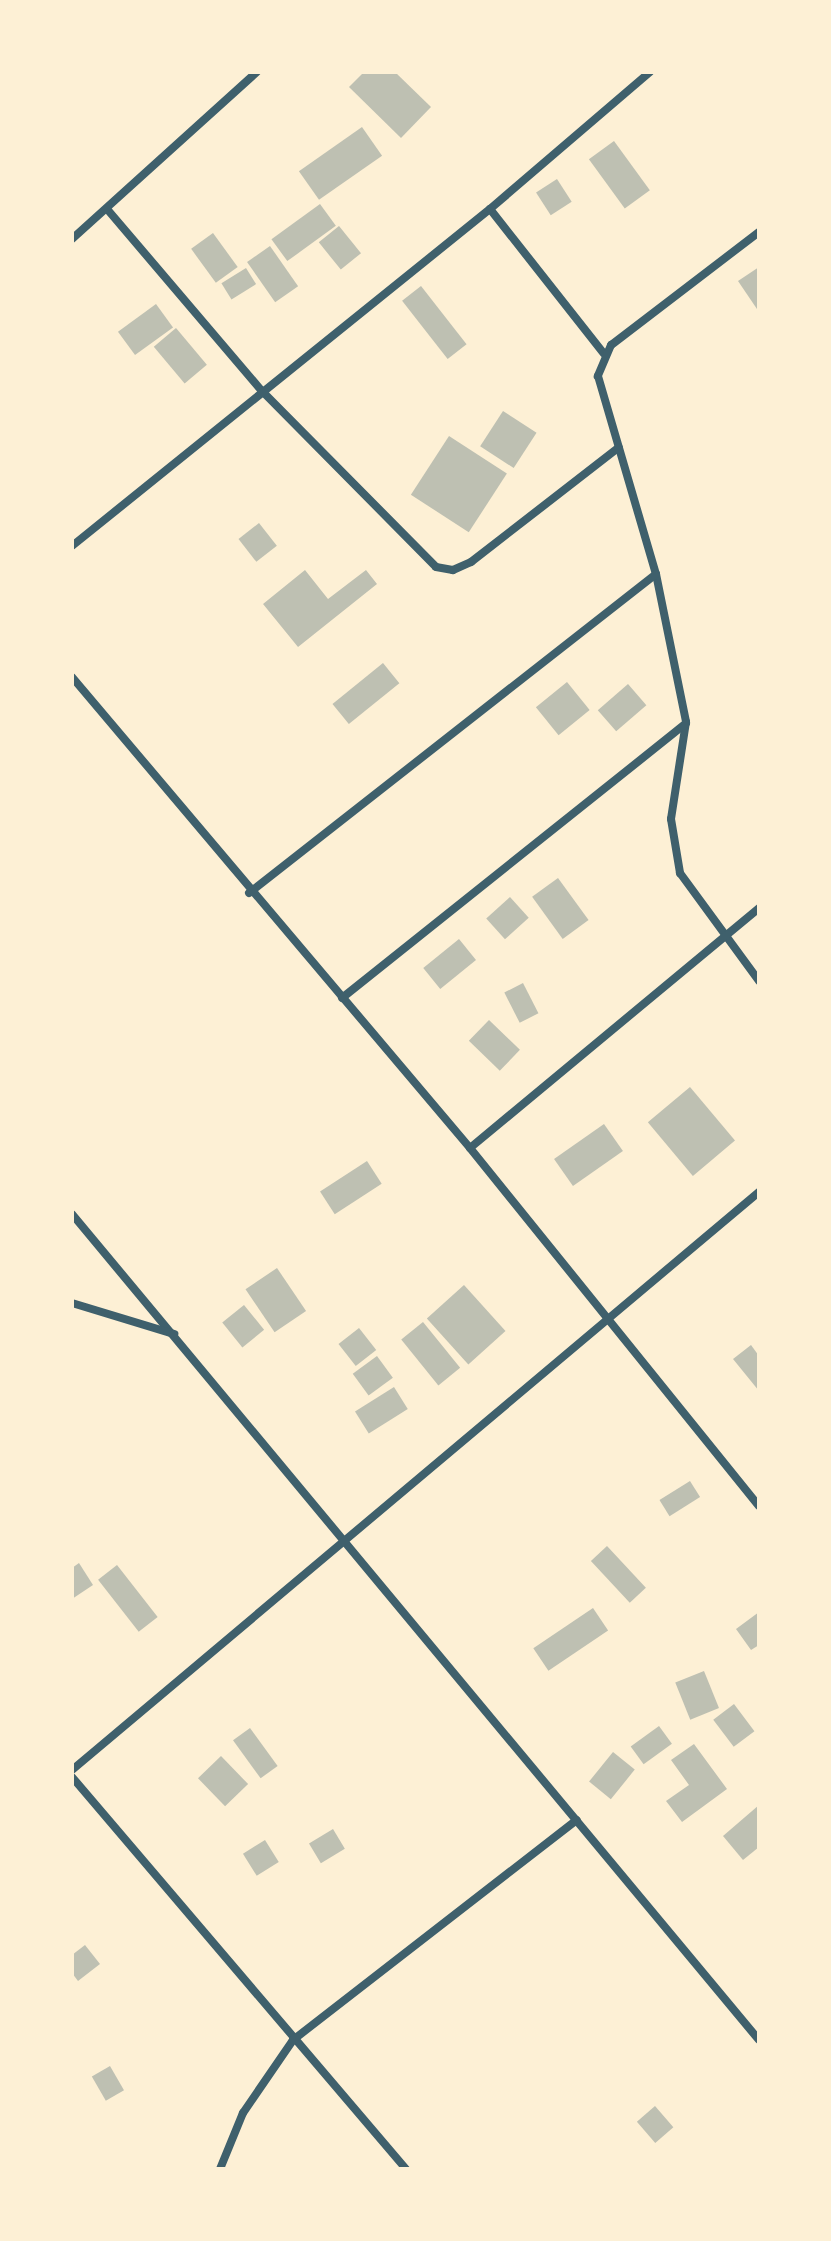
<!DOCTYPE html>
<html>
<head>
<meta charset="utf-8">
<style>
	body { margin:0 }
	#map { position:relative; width:831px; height:2241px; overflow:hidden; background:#fdf0d5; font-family:"Varela Round",sans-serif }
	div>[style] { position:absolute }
	.building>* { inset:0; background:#bec0b2; transform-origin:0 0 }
	.minor>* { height:8px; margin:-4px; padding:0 4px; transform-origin:4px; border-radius:4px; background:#3f606c }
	span { translate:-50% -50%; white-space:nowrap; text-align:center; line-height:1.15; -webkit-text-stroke:7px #fdf0d5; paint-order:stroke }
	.frame { position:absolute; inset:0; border:74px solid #fdf0d5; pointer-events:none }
</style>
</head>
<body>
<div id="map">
	<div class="building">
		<div style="clip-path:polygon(364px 72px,395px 72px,431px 107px,401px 138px,349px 87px)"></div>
		<div style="left:362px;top:127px;width:35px;height:77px;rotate:55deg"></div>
		<div style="left:614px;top:141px;width:61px;height:31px;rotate:54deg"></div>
		<div style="left:557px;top:179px;width:27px;height:25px;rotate:57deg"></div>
		<div style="left:320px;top:204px;width:27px;height:60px;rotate:54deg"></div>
		<div style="left:339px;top:226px;width:35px;height:26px;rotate:51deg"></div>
		<div style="left:213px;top:233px;width:42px;height:27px;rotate:54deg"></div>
		<div style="left:270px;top:246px;width:49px;height:28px;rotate:55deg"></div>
		<div style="clip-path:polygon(759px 267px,759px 312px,738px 281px)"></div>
		<div style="left:246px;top:268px;width:19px;height:29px;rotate:58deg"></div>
		<div style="left:421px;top:286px;width:74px;height:24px;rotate:52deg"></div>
		<div style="left:156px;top:304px;width:29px;height:47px;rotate:54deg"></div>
		<div style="left:176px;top:328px;width:48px;height:29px;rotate:50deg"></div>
		<div style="left:503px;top:411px;width:40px;height:42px;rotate:33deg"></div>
		<div style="left:449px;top:436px;width:69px;height:70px;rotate:33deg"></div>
		<div style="left:259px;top:523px;width:29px;height:26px;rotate:52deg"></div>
		<div style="clip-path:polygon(305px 570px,328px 599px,366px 570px,377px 584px,298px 647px,263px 604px)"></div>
		<div style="left:383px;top:663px;width:26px;height:65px;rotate:51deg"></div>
		<div style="left:567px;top:682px;width:36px;height:40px;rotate:51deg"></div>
		<div style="left:628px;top:684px;width:28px;height:40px;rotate:49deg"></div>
		<div style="left:558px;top:878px;width:52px;height:32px;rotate:54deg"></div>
		<div style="left:510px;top:897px;width:28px;height:32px;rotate:48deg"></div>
		<div style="left:459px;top:939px;width:27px;height:46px;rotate:51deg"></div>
		<div style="left:523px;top:983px;width:34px;height:21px;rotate:63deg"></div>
		<div style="left:489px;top:1020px;width:43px;height:29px;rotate:44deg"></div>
		<div style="left:690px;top:1087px;width:70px;height:55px;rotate:50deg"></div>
		<div style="left:604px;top:1124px;width:33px;height:61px;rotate:55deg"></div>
		<div style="left:367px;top:1161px;width:27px;height:56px;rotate:57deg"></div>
		<div style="left:277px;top:1268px;width:52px;height:38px;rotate:56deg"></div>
		<div style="left:464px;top:1285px;width:62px;height:50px;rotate:48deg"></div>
		<div style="left:244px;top:1305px;width:32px;height:28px;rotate:51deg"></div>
		<div style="left:423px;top:1322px;width:59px;height:28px;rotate:51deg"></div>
		<div style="left:359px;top:1328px;width:28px;height:26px;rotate:52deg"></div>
		<div style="clip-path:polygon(751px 1345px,759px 1356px,759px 1391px,733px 1359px)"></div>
		<div style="left:377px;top:1356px;width:27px;height:30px;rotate:54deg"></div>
		<div style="left:394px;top:1387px;width:26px;height:46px;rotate:58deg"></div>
		<div style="left:690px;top:1481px;width:19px;height:36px;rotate:58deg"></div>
		<div style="left:607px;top:1546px;width:57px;height:22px;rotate:47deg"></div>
		<div style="clip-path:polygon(79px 1563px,93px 1585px,72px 1599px,72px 1568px)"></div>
		<div style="left:117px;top:1565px;width:66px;height:24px;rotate:52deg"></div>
		<div style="left:593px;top:1608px;width:27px;height:72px;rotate:56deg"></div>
		<div style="clip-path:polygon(759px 1612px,759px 1645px,751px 1650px,736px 1629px)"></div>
		<div style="left:704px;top:1671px;width:40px;height:31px;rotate:68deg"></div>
		<div style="left:734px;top:1704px;width:34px;height:26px;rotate:53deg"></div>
		<div style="left:659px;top:1726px;width:22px;height:35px;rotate:54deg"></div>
		<div style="left:250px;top:1728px;width:47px;height:21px;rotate:54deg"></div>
		<div style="clip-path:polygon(694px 1744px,727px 1789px,682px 1822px,666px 1801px,689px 1785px,671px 1760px)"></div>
		<div style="left:613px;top:1752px;width:28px;height:38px;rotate:39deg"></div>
		<div style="left:221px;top:1756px;width:39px;height:32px;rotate:46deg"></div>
		<div style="clip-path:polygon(759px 1805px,759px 1847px,743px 1860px,723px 1836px)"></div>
		<div style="left:333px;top:1829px;width:23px;height:28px;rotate:59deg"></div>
		<div style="left:265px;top:1840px;width:26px;height:26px;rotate:58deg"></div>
		<div style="clip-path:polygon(85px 1945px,100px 1964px,78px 1981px,72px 1973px,72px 1955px)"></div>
		<div style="left:110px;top:2066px;width:28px;height:21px;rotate:60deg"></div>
		<div style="left:655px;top:2106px;width:28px;height:24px;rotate:49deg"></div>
	</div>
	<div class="minor">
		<div style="left:107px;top:209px;width:239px;rotate:49.6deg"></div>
		<div style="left:262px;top:391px;width:247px;rotate:45.3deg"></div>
		<div style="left:436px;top:567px;width:17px;rotate:10deg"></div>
		<div style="left:453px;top:570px;width:20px;rotate:-24deg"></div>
		<div style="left:471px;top:562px;width:187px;rotate:-37.8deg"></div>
		<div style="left:490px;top:209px;width:184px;rotate:51.8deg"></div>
		<div style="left:759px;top:232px;width:186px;rotate:142.6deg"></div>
		<div style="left:611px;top:345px;width:34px;rotate:113deg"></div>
		<div style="left:598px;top:376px;width:206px;rotate:73.7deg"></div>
		<div style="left:656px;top:574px;width:151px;rotate:78.5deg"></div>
		<div style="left:686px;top:722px;width:98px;rotate:98.8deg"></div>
		<div style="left:671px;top:819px;width:55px;rotate:80.5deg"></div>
		<div style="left:680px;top:873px;width:134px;rotate:53.8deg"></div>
		<div style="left:72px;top:239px;width:249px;rotate:-42.1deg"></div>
		<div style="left:72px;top:546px;width:537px;rotate:-38.88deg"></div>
		<div style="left:490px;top:209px;width:211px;rotate:-40.6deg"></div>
		<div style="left:72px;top:677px;width:617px;rotate:49.8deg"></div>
		<div style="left:470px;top:1148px;width:460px;rotate:51.1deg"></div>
		<div style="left:249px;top:893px;width:517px;rotate:-38.09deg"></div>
		<div style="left:342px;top:998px;width:440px;rotate:-38.6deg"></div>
		<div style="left:470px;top:1148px;width:376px;rotate:-39.7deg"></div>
		<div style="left:72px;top:1214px;width:1074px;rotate:50.25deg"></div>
		<div style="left:72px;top:1303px;width:107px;rotate:16.9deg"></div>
		<div style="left:72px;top:1770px;width:898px;rotate:-40.08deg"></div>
		<div style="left:72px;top:1777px;width:515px;rotate:49.57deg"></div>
		<div style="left:220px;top:2169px;width:61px;rotate:-67.7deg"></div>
		<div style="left:243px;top:2113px;width:88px;rotate:-55.6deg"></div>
		<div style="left:293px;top:2040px;width:359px;rotate:-37.8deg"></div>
	</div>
	<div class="frame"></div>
</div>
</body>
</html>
